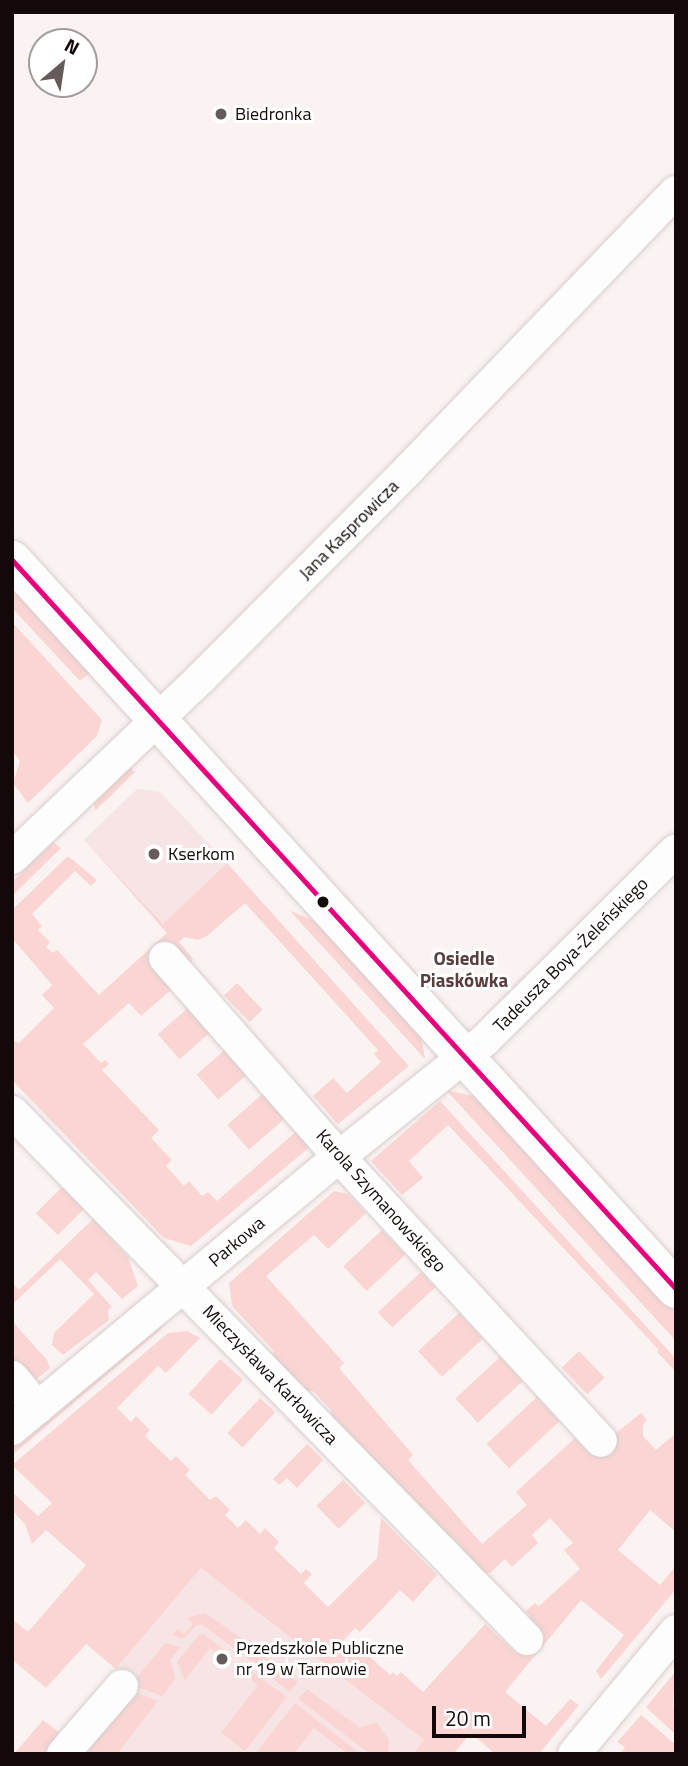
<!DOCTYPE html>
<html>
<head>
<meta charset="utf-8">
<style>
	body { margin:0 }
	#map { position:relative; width:688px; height:1766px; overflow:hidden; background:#faf3f2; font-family:"Titillium Web",sans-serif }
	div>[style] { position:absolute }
	.built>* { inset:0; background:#f6e5e4 }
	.green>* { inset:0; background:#fad5d3; transform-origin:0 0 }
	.roads { filter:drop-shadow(0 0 2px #d7cecd) drop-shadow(0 0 2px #d7cecd) }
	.minor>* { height:32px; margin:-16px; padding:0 16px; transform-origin:16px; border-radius:16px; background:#fefdfd }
	.tertiary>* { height:38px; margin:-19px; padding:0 19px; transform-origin:19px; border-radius:19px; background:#fefdfd }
	.bus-1>* { height:5px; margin:-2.5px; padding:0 2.5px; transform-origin:2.5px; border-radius:2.5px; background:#e5007d }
	.dots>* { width:19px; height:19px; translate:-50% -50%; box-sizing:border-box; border:4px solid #fff; border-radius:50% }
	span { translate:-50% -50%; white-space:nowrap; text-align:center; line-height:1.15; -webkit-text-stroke:6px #fff; paint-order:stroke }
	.poi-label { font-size:18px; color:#130908 }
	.left { translate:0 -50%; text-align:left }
	.street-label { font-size:18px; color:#130908 }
	.neighbourhood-label { font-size:19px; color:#593e3d; font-weight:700 }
	.frame { position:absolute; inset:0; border:14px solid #130908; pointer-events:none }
	.north { position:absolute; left:28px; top:28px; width:70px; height:70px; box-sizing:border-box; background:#fff; border:2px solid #a19d9c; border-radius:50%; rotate:29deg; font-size:19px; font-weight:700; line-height:28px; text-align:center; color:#130908 }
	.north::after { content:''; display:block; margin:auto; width:24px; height:32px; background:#645b5a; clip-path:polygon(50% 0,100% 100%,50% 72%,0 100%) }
	.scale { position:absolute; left:432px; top:1706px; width:94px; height:32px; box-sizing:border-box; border:4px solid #130908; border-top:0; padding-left:9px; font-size:21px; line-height:24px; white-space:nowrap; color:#130908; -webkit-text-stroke:5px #fff; paint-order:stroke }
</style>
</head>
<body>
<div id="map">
	<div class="built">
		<div style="clip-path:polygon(137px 789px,160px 792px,227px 863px,163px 925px,84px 840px)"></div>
		<div style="clip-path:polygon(201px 1568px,270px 1620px,424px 1740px,413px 1754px,77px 1754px,110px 1677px)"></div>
	</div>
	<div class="green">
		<div style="clip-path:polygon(12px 592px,21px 596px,91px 672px,80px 681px,12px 608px)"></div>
		<div style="clip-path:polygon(12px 622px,102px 720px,97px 736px,28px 803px,13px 783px,20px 761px,12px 750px)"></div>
		<div style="clip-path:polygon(130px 767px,135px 772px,95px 811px,94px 803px)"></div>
		<div style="clip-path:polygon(53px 842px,61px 848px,12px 896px,12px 882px)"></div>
		<div style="clip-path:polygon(88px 844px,163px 924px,227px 863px,409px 1066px,338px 1124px,313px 1096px,333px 1078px,347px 1093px,381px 1062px,374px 1054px,378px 1050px,245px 903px,207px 936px,198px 940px,185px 937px,179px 942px,193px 959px,172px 989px,141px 1016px,129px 1003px,83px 1044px,101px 1063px,105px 1060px,109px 1064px,102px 1070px,159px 1130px,151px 1138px,172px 1160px,166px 1166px,184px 1186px,189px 1181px,202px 1196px,208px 1192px,217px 1201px,299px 1129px,311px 1146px,191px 1246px,164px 1238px,12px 1080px,12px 1040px,19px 1043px,54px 1008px,42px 995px,52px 985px,12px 938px,12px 910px,68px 856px,97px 880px,91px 886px,75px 871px,32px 914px,42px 926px,38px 930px,50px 942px,46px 947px,53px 953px,57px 950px,99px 995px,167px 933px)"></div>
		<div style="clip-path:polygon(290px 911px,318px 922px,421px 1036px,425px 1059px)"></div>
		<div style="left:237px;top:983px;width:37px;height:18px;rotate:46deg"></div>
		<div style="left:188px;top:1008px;width:33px;height:40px;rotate:49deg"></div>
		<div style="left:226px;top:1049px;width:33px;height:39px;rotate:49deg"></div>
		<div style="clip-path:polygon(446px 1090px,478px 1097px,676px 1313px,676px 1341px)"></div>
		<div style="left:265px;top:1092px;width:33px;height:50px;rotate:49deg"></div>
		<div style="clip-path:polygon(440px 1101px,676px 1359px,676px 1372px,657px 1352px,659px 1350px,448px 1125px,409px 1161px,423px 1178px,402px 1195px,371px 1161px)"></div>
		<div style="left:62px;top:1187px;width:31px;height:37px;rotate:45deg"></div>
		<div style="clip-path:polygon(334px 1191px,348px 1194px,366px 1213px,328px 1249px,314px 1235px,266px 1276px,344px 1363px,339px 1368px,413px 1455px,408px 1460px,482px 1544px,527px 1505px,516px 1492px,575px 1438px,590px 1454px,641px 1413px,647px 1420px,643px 1425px,643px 1436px,656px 1450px,676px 1433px,676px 1532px,650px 1510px,618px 1550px,660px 1585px,676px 1566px,676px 1589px,601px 1679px,596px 1671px,624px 1635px,581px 1600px,505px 1692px,546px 1726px,570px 1699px,579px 1705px,539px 1754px,495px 1754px,471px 1733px,453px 1754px,413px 1754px,424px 1740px,201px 1568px,116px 1669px,86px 1644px,46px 1688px,14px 1661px,12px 1663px,12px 1619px,28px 1632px,86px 1565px,46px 1530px,32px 1544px,25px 1524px,12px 1510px,12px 1492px,38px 1516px,52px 1503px,12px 1465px,168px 1333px,187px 1331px,200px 1338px,166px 1373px,158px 1366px,117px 1408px,131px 1422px,136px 1416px,150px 1430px,145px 1436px,171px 1461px,176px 1456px,190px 1470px,185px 1475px,210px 1500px,216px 1496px,230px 1510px,225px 1515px,238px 1528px,246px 1520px,260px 1534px,265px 1528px,279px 1542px,274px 1548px,286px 1560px,301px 1574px,306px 1569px,312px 1574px,304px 1583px,328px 1607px,377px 1558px,381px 1518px,437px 1575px,413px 1602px,400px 1590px,360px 1632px,355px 1628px,342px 1642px,355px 1654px,360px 1648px,390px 1675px,393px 1672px,397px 1676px,401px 1672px,423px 1692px,485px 1624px,517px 1654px,533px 1637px,523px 1626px,530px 1616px,526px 1611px,535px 1603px,539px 1606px,580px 1569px,564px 1550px,573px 1543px,550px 1518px,532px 1535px,538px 1543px,512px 1567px,505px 1559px,490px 1573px,483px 1573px,453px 1538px,449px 1539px,330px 1414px,331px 1410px,313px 1391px,307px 1391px,272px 1355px,274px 1351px,232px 1306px,229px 1283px)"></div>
		<div style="clip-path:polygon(93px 1219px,128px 1257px,138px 1286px,122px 1299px,96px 1272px,88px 1280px,112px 1307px,108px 1310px,109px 1320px,63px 1355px,52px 1345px,54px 1333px,94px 1294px,60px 1259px,12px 1305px,12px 1283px,19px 1290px)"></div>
		<div style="left:382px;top:1230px;width:34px;height:53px;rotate:47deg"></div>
		<div style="left:421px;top:1272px;width:21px;height:59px;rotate:47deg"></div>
		<div style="left:459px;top:1313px;width:35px;height:56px;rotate:47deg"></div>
		<div style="clip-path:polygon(12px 1321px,47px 1360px,50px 1368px,32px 1383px,12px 1364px)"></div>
		<div style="clip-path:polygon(167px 1322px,159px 1331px,12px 1455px,12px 1444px,154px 1328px)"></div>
		<div style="left:579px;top:1351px;width:37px;height:24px;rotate:46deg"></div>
		<div style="left:500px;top:1357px;width:33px;height:61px;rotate:47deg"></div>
		<div style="left:220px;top:1359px;width:31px;height:47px;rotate:42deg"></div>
		<div style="left:537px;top:1397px;width:33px;height:69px;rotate:47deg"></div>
		<div style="left:260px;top:1398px;width:21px;height:48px;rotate:43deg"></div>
		<div style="clip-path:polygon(307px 1444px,323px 1460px,297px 1488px,287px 1478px,279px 1485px,273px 1479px)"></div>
		<div style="left:343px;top:1480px;width:32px;height:37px;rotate:46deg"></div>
		<div style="clip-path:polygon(205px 1613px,247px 1642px,239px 1652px,203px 1625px,196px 1625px,183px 1639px,172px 1635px,178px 1629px,184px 1634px,193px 1624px,187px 1618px)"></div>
		<div style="clip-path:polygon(204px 1634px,233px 1657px,229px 1663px,210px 1648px,185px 1680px,177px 1662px,199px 1635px)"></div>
		<div style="clip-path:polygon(165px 1643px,180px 1647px,170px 1660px,176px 1678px,162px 1696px,131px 1685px)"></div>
		<div style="left:252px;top:1646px;width:58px;height:13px;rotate:38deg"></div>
		<div style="clip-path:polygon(240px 1663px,287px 1697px,245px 1751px,221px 1733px,258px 1685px,236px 1668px)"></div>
		<div style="clip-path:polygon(676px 1671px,673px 1701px,676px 1735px,646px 1707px)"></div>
		<div style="clip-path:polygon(126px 1689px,158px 1701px,117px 1754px,71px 1754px)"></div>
		<div style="clip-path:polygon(307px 1689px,359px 1727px,377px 1723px,389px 1740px,388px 1754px,370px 1754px,298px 1699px)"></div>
		<div style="clip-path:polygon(295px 1703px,361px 1754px,348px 1754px,314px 1728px,294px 1754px,255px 1754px)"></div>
		<div style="clip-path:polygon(641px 1715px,676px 1745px,676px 1754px,622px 1752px,625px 1747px,617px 1742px)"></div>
		<div style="clip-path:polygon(43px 1720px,61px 1734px,44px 1754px,14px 1754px)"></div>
	</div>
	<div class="roads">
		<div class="minor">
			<div style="left:12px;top:858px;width:261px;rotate:-43.6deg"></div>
			<div style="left:201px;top:678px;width:296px;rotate:-45.1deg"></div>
			<div style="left:410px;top:468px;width:383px;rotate:-46.1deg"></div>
			<div style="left:165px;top:958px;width:264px;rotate:48.8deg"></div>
			<div style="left:339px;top:1157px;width:386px;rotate:47.3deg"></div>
			<div style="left:12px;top:1112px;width:737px;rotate:45.66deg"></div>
			<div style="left:12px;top:1377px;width:40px;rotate:50deg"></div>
			<div style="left:12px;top:1429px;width:425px;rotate:-39.8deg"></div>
			<div style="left:339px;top:1157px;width:187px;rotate:-38.7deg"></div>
			<div style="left:485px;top:1040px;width:269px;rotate:-44.8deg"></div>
			<div style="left:63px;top:1754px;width:90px;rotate:-49.1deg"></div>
			<div style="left:574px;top:1754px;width:160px;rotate:-50.3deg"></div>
		</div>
		<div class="tertiary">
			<div style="left:12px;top:560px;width:986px;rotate:47.67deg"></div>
		</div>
	</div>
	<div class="bus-1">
		<div style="left:12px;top:560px;width:986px;rotate:47.67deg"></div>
	</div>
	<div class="dots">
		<div style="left:221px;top:114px;background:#645b5a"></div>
		<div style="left:154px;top:854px;background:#645b5a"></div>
		<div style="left:323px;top:902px;background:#130908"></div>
		<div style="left:222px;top:1659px;background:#645b5a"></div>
	</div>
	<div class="poi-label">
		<span class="left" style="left:235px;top:114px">Biedronka</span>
		<span class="left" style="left:168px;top:854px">Kserkom</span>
		<span class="left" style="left:236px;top:1659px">Przedszkole Publiczne<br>nr 19 w Tarnowie</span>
	</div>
	<div class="street-label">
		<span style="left:349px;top:530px;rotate:-45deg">Jana Kasprowicza</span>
		<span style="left:571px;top:955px;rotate:-45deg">Tadeusza Boya-Żeleńskiego</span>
		<span style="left:381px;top:1201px;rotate:48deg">Karola Szymanowskiego</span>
		<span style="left:237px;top:1242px;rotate:-40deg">Parkowa</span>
		<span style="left:270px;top:1375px;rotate:46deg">Mieczysława Karłowicza</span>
	</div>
	<div class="neighbourhood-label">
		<span style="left:464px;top:969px">Osiedle<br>Piaskówka</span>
	</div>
	<div class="frame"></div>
	<div class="north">N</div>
	<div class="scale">20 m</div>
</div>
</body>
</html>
